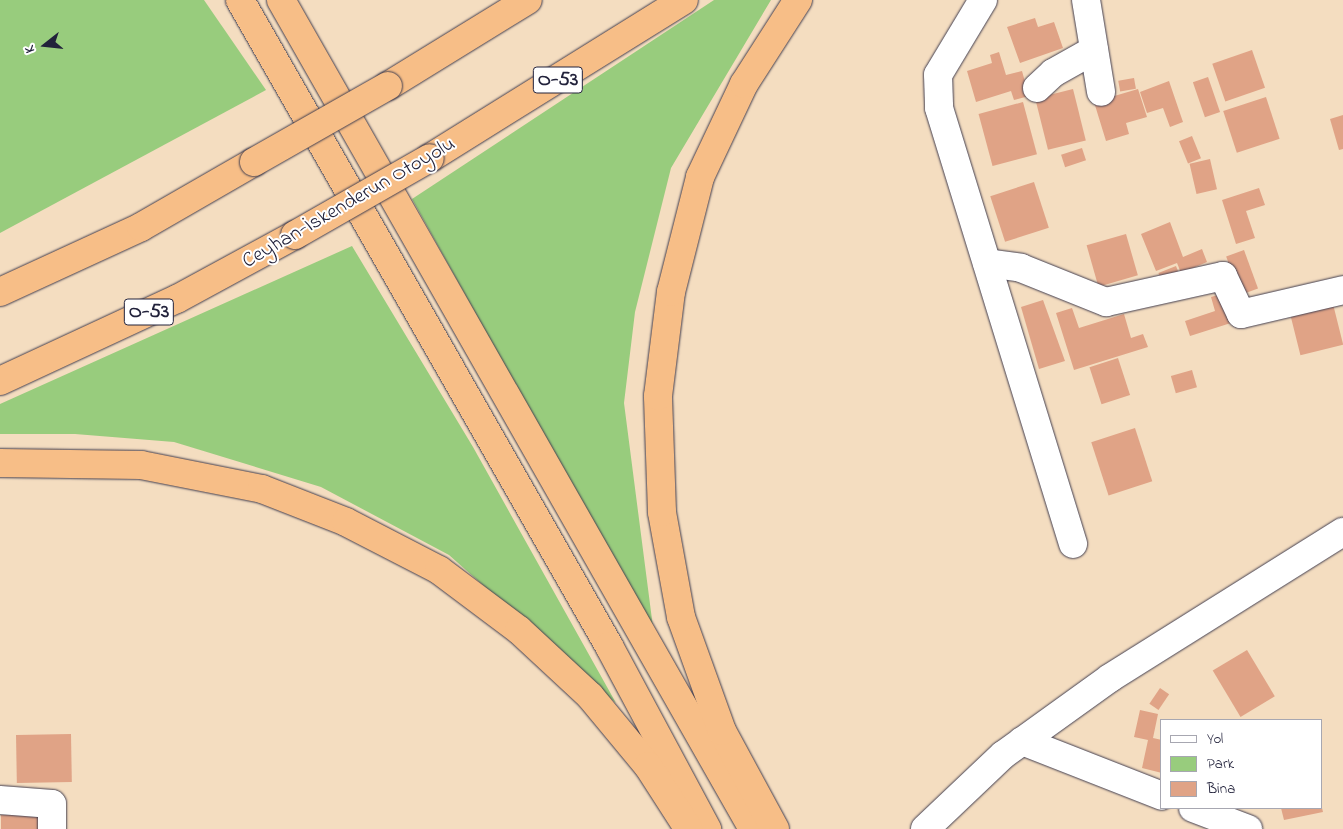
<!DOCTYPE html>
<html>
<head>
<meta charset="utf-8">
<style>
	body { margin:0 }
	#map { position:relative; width:1343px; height:829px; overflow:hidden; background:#f4ddc0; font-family:"Indie Flower",sans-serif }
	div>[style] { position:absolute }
	.green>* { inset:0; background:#98cc7d }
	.building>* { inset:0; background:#e0a386; transform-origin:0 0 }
	.roads { filter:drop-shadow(0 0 1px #423e4f) drop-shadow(0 0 1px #423e4f) }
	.minor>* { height:28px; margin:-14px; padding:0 14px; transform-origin:14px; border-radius:14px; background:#fff }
	.highway>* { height:28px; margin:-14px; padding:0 14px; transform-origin:14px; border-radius:14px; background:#f7be87 }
	.bridges { filter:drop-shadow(0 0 1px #423e4f) drop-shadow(0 0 1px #423e4f) }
	.highway-bridge>* { height:28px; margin:-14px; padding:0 14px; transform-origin:14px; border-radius:14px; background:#f7be87 }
	span { translate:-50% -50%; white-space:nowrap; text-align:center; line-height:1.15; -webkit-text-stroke:4px #fff; paint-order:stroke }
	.shield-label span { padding:1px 4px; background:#fff; border:1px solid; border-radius:4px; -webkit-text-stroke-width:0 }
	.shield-label { font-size:20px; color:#22223b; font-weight:700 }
	.street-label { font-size:21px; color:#22223b }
	.legend { position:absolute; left:1160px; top:719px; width:162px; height:90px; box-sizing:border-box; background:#fff; border:1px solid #a7a7b1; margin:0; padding:6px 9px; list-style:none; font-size:15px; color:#22223b }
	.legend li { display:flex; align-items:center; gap:10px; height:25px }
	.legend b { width:25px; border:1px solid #a7a7b1 }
	.north { position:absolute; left:20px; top:20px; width:50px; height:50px; -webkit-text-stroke:4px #fff; paint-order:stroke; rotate:254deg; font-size:14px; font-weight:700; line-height:20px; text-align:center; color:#22223b }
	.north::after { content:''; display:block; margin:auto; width:18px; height:22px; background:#22223b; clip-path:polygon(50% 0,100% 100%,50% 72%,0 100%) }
</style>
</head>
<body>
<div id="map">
	<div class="green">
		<div style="clip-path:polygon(0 0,204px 0,266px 90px,0 233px)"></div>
		<div style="clip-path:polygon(714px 0,771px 0,671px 168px,635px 312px,624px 403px,654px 635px,412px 199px)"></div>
		<div style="clip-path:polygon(352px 246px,473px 447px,616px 703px,449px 555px,321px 487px,174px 442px,75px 434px,0 434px,0 404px)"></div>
	</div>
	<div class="building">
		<div style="clip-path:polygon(1035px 18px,1038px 27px,1054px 22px,1063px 48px,1020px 63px,1007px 27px)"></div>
		<div style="left:1252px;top:50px;width:40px;height:42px;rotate:71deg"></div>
		<div style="clip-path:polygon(999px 52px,1006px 75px,1022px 71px,1029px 96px,1014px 100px,1011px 91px,976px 102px,967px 71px,992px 63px,990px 55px)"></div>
		<div style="left:1208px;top:77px;width:37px;height:16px;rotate:71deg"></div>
		<div style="left:1134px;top:78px;width:11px;height:16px;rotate:80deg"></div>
		<div style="clip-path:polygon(1169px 81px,1183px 122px,1170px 127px,1163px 108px,1147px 113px,1140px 92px)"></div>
		<div style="left:1073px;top:89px;width:53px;height:39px;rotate:76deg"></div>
		<div style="clip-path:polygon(1138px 89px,1147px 117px,1126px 123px,1129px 134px,1106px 141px,1094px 102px)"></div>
		<div style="left:1266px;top:97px;width:44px;height:45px;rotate:72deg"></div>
		<div style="left:1023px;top:102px;width:54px;height:46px;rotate:75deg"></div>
		<div style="clip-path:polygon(1343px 115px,1343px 149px,1339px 150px,1330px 119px)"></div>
		<div style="left:1192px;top:136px;width:24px;height:14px;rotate:68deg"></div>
		<div style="left:1082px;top:148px;width:13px;height:22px;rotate:72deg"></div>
		<div style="left:1210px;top:159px;width:31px;height:21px;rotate:77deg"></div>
		<div style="left:1034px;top:182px;width:48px;height:46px;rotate:72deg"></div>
		<div style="clip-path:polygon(1259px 188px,1265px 205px,1246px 211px,1255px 238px,1236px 244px,1222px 200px)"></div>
		<div style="clip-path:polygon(1170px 222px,1183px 257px,1202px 249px,1207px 262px,1181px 273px,1177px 263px,1156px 271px,1141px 234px)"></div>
		<div style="left:1126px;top:234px;width:43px;height:41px;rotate:74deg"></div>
		<div style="left:1244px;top:250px;width:41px;height:19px;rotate:70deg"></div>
		<div style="left:1176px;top:266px;width:11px;height:19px;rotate:68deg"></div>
		<div style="clip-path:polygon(1225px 293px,1234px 322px,1190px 336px,1185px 321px,1215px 311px,1211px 297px)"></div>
		<div style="clip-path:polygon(1043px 300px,1065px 361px,1039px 369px,1021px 307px)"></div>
		<div style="left:1332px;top:300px;width:46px;height:44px;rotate:76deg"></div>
		<div style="clip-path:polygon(1072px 308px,1079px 328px,1124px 314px,1131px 338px,1143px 334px,1148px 347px,1074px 370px,1056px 313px)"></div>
		<div style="left:1118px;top:358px;width:39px;height:30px;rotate:72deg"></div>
		<div style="left:1192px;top:370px;width:18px;height:22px;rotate:74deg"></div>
		<div style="left:1135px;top:428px;width:56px;height:46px;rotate:72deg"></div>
		<div style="left:1247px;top:650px;width:54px;height:40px;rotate:59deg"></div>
		<div style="left:1160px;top:688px;width:11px;height:19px;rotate:34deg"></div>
		<div style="clip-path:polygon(1140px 710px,1158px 714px,1153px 738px,1162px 740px,1162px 773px,1142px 768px,1148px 740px,1134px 737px)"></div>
		<div style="left:71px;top:734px;width:48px;height:55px;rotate:89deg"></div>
		<div style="clip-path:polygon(1281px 808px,1322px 808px,1323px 812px,1284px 820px)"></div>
		<div style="left:1px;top:815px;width:43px;height:14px"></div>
	</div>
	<div class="roads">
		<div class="minor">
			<div style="left:983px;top:0;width:87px;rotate:121deg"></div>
			<div style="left:938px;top:75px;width:33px;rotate:88deg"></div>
			<div style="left:939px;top:108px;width:456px;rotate:72.9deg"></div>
			<div style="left:1086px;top:0;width:93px;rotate:80.7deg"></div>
			<div style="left:1037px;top:88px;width:22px;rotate:-43deg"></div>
			<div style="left:1053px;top:73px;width:47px;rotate:-29.3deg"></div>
			<div style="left:987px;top:263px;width:34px;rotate:8deg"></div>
			<div style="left:1021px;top:268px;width:92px;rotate:21.8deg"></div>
			<div style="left:1106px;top:302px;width:120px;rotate:-12.5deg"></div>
			<div style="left:1223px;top:276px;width:42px;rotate:64.7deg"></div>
			<div style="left:1241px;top:314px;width:105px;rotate:-13.2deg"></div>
			<div style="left:1022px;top:741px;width:150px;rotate:21.4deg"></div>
			<div style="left:0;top:800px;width:52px;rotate:4.4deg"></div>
			<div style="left:52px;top:804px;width:25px;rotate:90deg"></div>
			<div style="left:1193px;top:808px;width:59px;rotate:20.9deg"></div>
			<div style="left:925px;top:829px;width:108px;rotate:-43.5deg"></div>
			<div style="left:1003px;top:755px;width:132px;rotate:-35.7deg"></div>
			<div style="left:1110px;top:678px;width:275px;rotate:-32.1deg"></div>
		</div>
		<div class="highway">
			<div style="left:240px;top:0;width:744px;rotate:60.26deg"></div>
			<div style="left:609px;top:646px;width:208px;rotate:61.8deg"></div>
			<div style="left:281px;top:0;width:954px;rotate:60.34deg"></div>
			<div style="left:388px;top:86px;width:164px;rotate:-31.6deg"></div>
			<div style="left:430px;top:158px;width:299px;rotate:-31.9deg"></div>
			<div style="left:0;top:292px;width:155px;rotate:-24.7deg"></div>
			<div style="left:141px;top:227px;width:130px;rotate:-29.9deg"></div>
			<div style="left:0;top:381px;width:195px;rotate:-24.9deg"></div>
			<div style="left:177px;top:299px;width:134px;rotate:-28.5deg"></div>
			<div style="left:0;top:463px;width:141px;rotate:0.8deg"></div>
			<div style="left:141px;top:465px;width:123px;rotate:11.2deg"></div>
			<div style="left:262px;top:489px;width:90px;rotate:21.4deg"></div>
			<div style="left:346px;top:522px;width:105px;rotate:27.3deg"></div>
			<div style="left:439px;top:570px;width:100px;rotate:36.9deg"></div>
			<div style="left:519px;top:630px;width:97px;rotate:42.9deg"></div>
			<div style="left:590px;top:696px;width:91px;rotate:50.4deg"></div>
			<div style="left:648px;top:766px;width:74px;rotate:57.2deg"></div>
			<div style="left:775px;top:829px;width:111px;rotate:-118.4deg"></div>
			<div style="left:722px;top:731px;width:121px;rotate:-109.8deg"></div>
			<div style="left:681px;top:617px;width:107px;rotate:-100.3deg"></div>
			<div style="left:662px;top:512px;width:116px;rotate:-92deg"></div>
			<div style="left:658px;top:396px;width:105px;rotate:-82.9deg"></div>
			<div style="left:671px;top:292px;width:119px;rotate:-75.8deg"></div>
			<div style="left:700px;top:177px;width:103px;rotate:-64.7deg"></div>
			<div style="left:744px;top:84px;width:100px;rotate:-57.3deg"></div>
		</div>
	</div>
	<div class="bridges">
		<div class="highway-bridge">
			<div style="left:254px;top:162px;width:154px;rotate:-29.6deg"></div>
			<div style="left:295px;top:235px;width:155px;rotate:-29.7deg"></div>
		</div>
	</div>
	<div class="shield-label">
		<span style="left:558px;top:80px">O-53</span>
		<span style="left:149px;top:312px">O-53</span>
	</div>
	<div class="street-label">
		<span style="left:349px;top:203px;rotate:-30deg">Ceyhan-İskenderun Otoyolu</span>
	</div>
	<ul class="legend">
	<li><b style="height:6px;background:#fff"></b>Yol</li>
	<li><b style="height:14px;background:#98cc7d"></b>Park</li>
	<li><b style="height:14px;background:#e0a386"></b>Bina</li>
	</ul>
	<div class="north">K</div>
</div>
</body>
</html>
